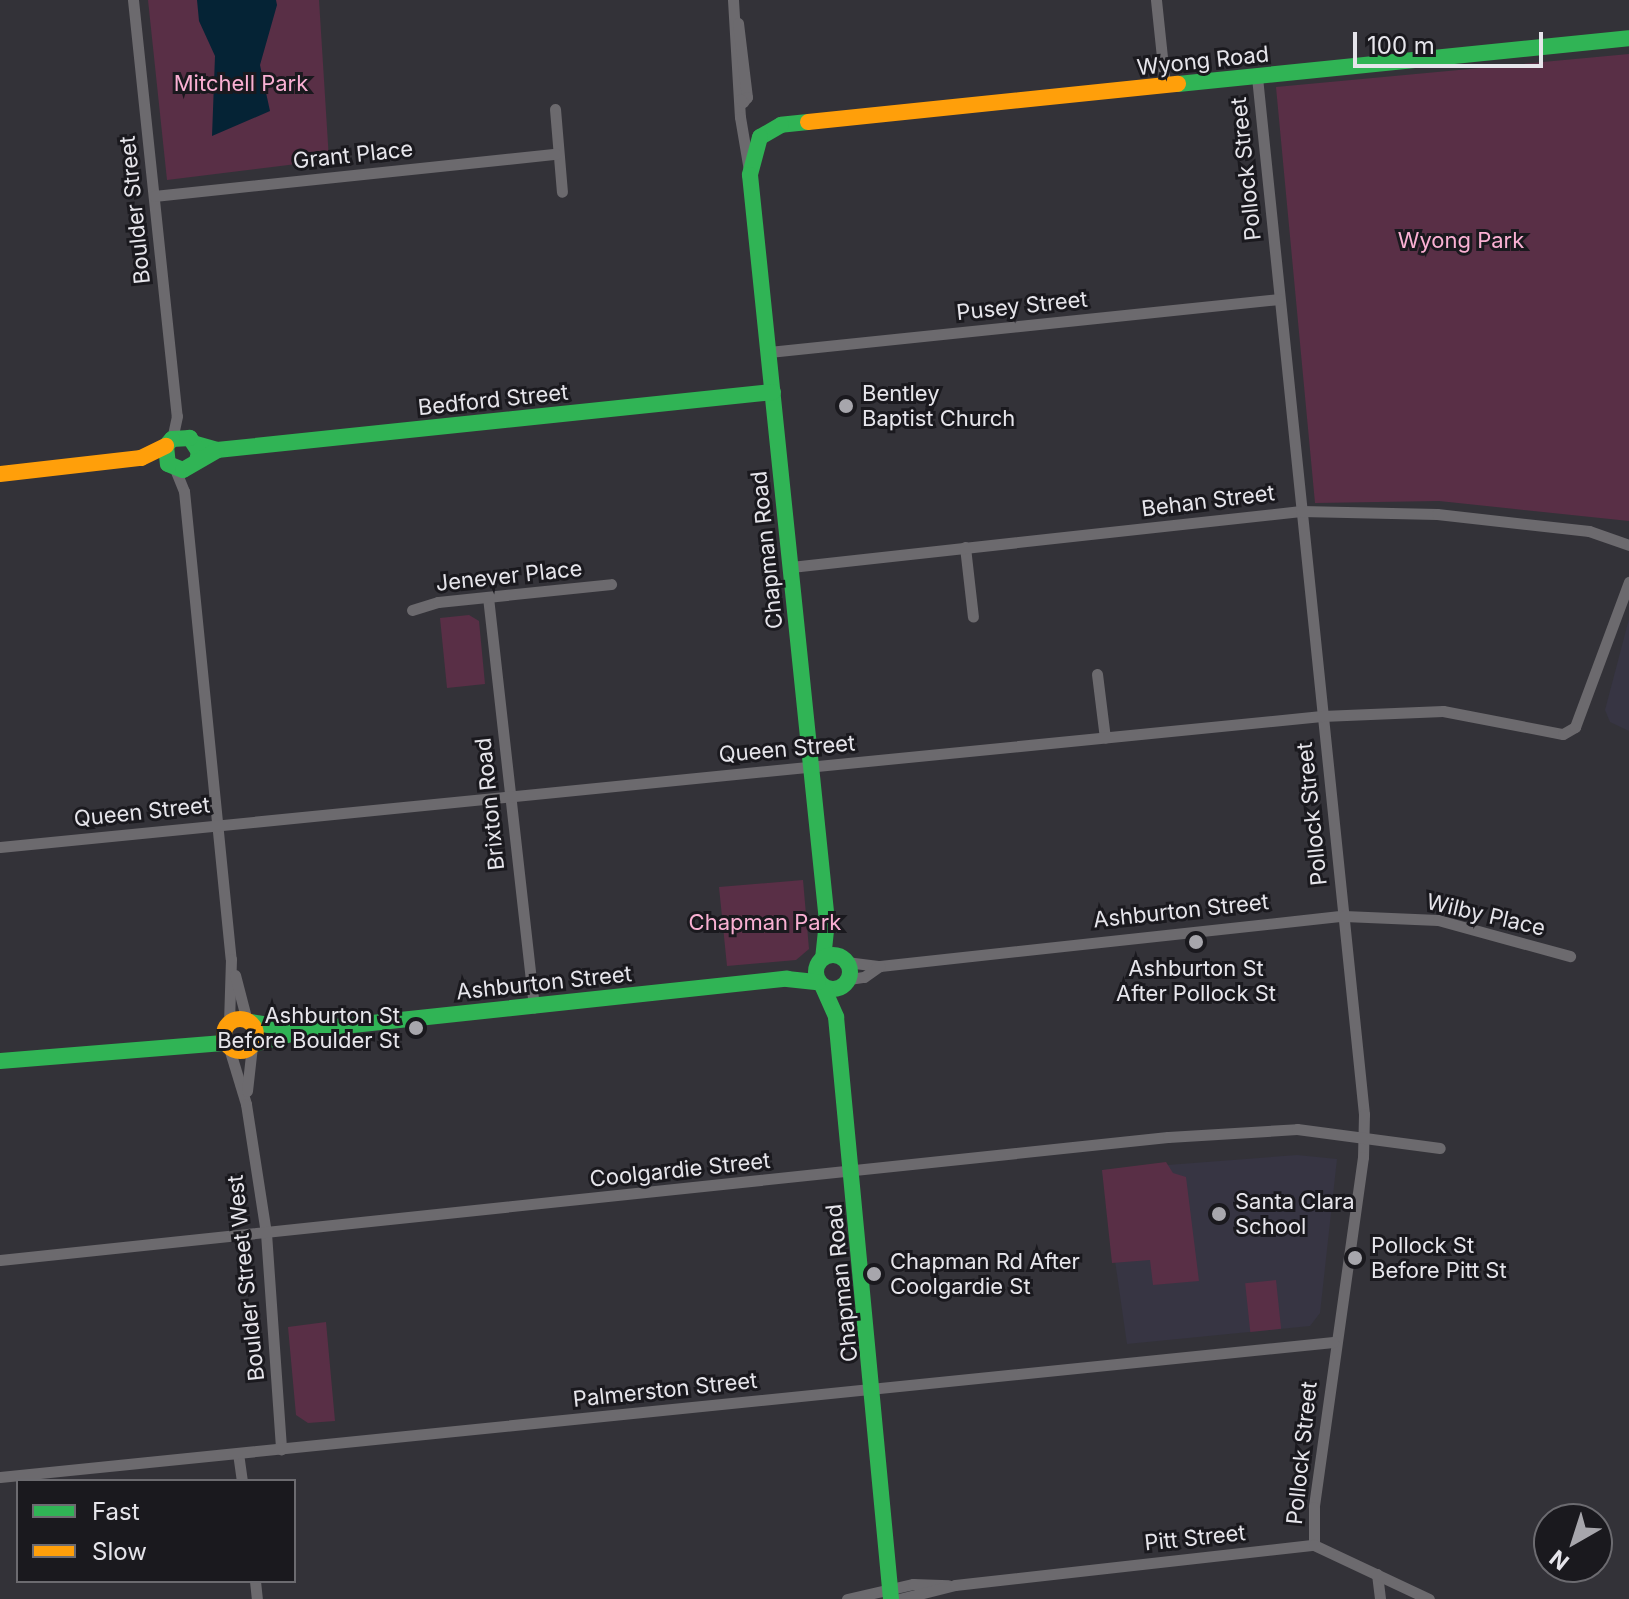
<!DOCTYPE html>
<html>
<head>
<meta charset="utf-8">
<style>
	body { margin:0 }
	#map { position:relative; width:1629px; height:1599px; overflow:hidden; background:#333238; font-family:Inter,sans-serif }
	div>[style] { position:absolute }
	.built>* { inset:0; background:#373543 }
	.green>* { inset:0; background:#592f46; transform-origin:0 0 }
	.water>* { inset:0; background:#052335 }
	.street>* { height:11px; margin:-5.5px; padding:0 5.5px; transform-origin:5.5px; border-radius:5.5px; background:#6c6a6e }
	.fast>* { height:16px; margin:-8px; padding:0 8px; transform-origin:8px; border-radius:8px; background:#30b455 }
	.fast>.ring { margin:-8px; padding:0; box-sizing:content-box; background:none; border:16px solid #30b455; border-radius:50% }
	.slow>* { height:16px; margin:-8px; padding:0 8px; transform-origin:8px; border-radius:8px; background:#ff9f0a }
	.slow>.ring { margin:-8px; padding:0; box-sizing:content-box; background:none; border:16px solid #ff9f0a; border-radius:50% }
	.dots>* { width:22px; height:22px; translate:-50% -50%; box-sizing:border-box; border:4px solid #1a191e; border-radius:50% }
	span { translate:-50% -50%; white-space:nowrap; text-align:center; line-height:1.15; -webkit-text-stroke:6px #1a191e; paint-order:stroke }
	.street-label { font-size:22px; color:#e6e5eb }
	.park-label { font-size:22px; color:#fab0d3 }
	.poi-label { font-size:22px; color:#e6e5eb }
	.left { translate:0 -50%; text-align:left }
	.right { translate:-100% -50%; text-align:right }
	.legend { position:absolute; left:16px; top:1479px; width:280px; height:104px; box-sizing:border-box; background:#1a191e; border:2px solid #6c6b70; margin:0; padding:10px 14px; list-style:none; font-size:24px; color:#e6e5eb }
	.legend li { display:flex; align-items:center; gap:16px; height:40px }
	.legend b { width:40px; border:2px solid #6c6b70 }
	.north { position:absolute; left:1533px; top:1503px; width:80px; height:80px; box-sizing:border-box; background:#1a191e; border:2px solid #6c6b70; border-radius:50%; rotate:219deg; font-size:22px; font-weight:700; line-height:32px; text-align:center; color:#e6e5eb }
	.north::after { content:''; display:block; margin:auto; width:28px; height:36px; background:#a7a6ac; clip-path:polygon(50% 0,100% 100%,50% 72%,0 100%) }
	.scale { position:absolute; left:1353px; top:32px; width:190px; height:36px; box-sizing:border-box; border:4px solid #e6e5eb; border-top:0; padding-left:10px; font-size:24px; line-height:28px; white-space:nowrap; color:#e6e5eb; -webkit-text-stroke:6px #1a191e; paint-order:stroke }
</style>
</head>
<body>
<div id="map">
	<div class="built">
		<div style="clip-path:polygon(1629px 619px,1629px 731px,1610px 722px,1605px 710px)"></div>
		<div style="clip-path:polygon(1297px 1155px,1337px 1159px,1320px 1313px,1310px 1326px,1127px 1344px,1102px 1170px)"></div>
	</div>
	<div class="green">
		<div style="clip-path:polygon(148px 0,319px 0,329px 160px,167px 180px)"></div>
		<div style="clip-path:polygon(1629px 54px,1629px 521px,1439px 501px,1315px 503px,1276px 87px)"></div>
		<div style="clip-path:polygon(469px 615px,479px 621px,485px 684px,447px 688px,440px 618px)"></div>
		<div style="clip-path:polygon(803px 880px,809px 949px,796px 960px,727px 966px,719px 887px)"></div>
		<div style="clip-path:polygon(1166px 1162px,1173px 1173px,1186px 1177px,1199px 1281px,1153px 1285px,1150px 1260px,1112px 1263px,1102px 1170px)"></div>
		<div style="left:1276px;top:1280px;width:49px;height:31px;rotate:84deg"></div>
		<div style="clip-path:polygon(326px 1322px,335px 1421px,308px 1423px,296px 1415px,288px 1327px)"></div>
	</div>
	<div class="water">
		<div style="clip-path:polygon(197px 0,276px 0,277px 5px,260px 65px,270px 111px,212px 136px,215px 56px,199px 21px)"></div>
	</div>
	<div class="street">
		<div style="left:133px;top:0;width:418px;rotate:84deg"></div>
		<div style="left:177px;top:416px;width:24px;rotate:102deg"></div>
		<div style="left:733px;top:0;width:117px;rotate:86.6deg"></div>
		<div style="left:740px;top:117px;width:54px;rotate:80.4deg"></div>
		<div style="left:1156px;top:0;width:86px;rotate:84deg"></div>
		<div style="left:738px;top:23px;width:75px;rotate:83.1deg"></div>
		<div style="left:747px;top:97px;width:6px;rotate:129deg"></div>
		<div style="left:743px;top:102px;width:4px;rotate:-135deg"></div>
		<div style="left:1257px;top:77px;width:1043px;rotate:84.11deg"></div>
		<div style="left:1364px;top:1114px;width:43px;rotate:91.3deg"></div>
		<div style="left:1363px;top:1157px;width:353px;rotate:98deg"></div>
		<div style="left:1314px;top:1507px;width:38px;rotate:90deg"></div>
		<div style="left:555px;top:109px;width:83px;rotate:85.2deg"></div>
		<div style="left:154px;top:196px;width:404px;rotate:-6deg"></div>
		<div style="left:769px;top:352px;width:513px;rotate:-5.93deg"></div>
		<div style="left:175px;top:469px;width:24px;rotate:68deg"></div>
		<div style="left:184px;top:491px;width:470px;rotate:84.3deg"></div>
		<div style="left:231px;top:959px;width:64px;rotate:91.8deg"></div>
		<div style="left:965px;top:547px;width:70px;rotate:83.5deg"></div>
		<div style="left:791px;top:567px;width:513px;rotate:-6.27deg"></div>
		<div style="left:1301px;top:511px;width:136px;rotate:1.3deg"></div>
		<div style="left:1437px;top:514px;width:153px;rotate:6.4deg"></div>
		<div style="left:1589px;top:531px;width:42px;rotate:19.3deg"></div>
		<div style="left:488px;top:597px;width:413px;rotate:83.6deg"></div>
		<div style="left:412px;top:610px;width:27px;rotate:-17deg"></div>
		<div style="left:438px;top:602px;width:174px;rotate:-5.9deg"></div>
		<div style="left:1097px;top:674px;width:64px;rotate:82.9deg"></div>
		<div style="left:0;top:847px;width:1328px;rotate:-5.66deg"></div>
		<div style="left:1322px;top:716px;width:121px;rotate:-2.4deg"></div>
		<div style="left:1443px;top:711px;width:122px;rotate:10.9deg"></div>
		<div style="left:1563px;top:734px;width:14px;rotate:-30deg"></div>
		<div style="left:1575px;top:727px;width:155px;rotate:-69.6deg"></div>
		<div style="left:846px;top:962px;width:34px;rotate:7deg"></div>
		<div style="left:880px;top:966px;width:467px;rotate:-6.2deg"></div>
		<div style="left:1344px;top:916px;width:94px;rotate:2.4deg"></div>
		<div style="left:1438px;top:920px;width:137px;rotate:15.3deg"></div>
		<div style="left:235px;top:975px;width:48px;rotate:75.4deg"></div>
		<div style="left:849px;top:979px;width:15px;rotate:-8deg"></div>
		<div style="left:864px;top:977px;width:19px;rotate:-35deg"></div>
		<div style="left:229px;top:1048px;width:59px;rotate:73.1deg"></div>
		<div style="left:246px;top:1104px;width:131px;rotate:81.2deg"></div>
		<div style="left:266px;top:1233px;width:217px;rotate:86deg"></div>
		<div style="left:247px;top:1091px;width:45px;rotate:-83.7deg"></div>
		<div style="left:0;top:1260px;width:1174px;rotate:-6.01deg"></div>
		<div style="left:1168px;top:1137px;width:129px;rotate:-3.5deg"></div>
		<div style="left:1297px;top:1129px;width:144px;rotate:7.6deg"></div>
		<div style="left:238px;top:1453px;width:28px;rotate:82deg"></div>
		<div style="left:0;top:1477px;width:1340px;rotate:-5.78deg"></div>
		<div style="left:1377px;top:1574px;width:25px;rotate:83deg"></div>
		<div style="left:255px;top:1581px;width:18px;rotate:84deg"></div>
		<div style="left:847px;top:1599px;width:68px;rotate:-12.8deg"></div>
		<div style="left:913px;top:1584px;width:35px;rotate:2deg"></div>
		<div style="left:899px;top:1599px;width:58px;rotate:-14deg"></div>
		<div style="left:955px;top:1585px;width:361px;rotate:-6.4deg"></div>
		<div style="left:1314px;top:1545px;width:127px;rotate:25.2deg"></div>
	</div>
	<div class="fast">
		<div style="left:1178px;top:84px;width:453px;rotate:-5.8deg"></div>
		<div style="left:808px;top:122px;width:27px;rotate:174deg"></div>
		<div style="left:781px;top:125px;width:24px;rotate:150deg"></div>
		<div style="left:760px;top:137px;width:39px;rotate:105deg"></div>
		<div style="left:750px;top:175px;width:750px;rotate:84.11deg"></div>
		<div style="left:827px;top:921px;width:37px;rotate:96deg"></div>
		<div style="left:196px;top:444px;width:22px;rotate:16deg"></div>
		<div style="left:217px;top:450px;width:559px;rotate:-5.96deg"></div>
		<div style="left:197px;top:461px;width:9px;rotate:-77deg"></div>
		<div style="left:199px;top:452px;width:17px;rotate:-123deg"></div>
		<div style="left:190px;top:438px;width:18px;rotate:177deg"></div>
		<div style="left:172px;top:439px;width:9px;rotate:131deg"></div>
		<div style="left:166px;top:446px;width:18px;rotate:84deg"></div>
		<div style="left:168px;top:464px;width:16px;rotate:22deg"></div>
		<div style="left:183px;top:470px;width:39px;rotate:-30deg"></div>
		<div class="ring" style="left:816px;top:955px;width:18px;height:18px"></div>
		<div style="left:822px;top:985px;width:35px;rotate:66deg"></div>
		<div style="left:836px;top:1017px;width:585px;rotate:84.6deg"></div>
		<div style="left:250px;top:1022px;width:47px;rotate:8.7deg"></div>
		<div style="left:254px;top:1044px;width:54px;rotate:-15.1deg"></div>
		<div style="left:306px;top:1030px;width:484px;rotate:-6.1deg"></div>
		<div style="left:787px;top:979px;width:31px;rotate:6deg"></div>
		<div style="left:0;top:1061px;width:227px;rotate:-4.6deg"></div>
	</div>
	<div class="slow">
		<div style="left:808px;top:122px;width:372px;rotate:-5.9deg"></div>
		<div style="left:0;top:474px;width:142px;rotate:-6.5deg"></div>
		<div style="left:141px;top:458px;width:28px;rotate:-26deg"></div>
		<div class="ring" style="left:224px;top:1019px;width:16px;height:16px"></div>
	</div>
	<div class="dots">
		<div style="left:846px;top:406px;background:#a7a6ac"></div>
		<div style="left:1196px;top:942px;background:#a7a6ac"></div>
		<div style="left:416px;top:1028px;background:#a7a6ac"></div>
		<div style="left:1219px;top:1214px;background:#a7a6ac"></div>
		<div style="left:1355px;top:1258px;background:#a7a6ac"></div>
		<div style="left:874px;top:1274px;background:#a7a6ac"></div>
	</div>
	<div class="street-label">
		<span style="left:1203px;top:61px;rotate:-6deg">Wyong Road</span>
		<span style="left:353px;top:155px;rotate:-6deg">Grant Place</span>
		<span style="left:1246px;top:169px;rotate:-96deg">Pollock Street</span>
		<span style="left:135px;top:210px;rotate:-96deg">Boulder Street</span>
		<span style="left:1022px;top:306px;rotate:-6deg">Pusey Street</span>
		<span style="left:493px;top:400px;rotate:-6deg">Bedford Street</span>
		<span style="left:1208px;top:501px;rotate:-7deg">Behan Street</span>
		<span style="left:767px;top:550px;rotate:-96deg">Chapman Road</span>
		<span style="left:509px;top:576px;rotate:-6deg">Jenever Place</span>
		<span style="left:787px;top:749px;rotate:-5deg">Queen Street</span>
		<span style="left:490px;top:804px;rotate:-96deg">Brixton Road</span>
		<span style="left:142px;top:812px;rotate:-6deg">Queen Street</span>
		<span style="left:1312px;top:814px;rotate:-96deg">Pollock Street</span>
		<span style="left:1181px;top:911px;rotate:-6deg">Ashburton Street</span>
		<span style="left:1486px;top:915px;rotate:13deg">Wilby Place</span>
		<span style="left:544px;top:983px;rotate:-6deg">Ashburton Street</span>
		<span style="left:680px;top:1170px;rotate:-6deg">Coolgardie Street</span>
		<span style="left:246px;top:1278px;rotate:-96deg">Boulder Street West</span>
		<span style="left:842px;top:1283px;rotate:-96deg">Chapman Road</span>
		<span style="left:665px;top:1390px;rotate:-6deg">Palmerston Street</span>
		<span style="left:1302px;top:1453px;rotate:-84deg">Pollock Street</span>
		<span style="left:1195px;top:1538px;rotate:-6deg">Pitt Street</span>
	</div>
	<div class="park-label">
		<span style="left:241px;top:84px">Mitchell Park</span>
		<span style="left:1461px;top:241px">Wyong Park</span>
		<span style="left:765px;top:923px">Chapman Park</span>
	</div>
	<div class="poi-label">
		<span class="left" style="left:862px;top:406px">Bentley<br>Baptist Church</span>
		<span style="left:1196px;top:981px">Ashburton St<br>After Pollock St</span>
		<span class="right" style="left:400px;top:1028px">Ashburton St<br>Before Boulder St</span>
		<span class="left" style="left:1235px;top:1214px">Santa Clara<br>School</span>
		<span class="left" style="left:1371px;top:1258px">Pollock St<br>Before Pitt St</span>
		<span class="left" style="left:890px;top:1274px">Chapman Rd After<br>Coolgardie St</span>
	</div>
	<ul class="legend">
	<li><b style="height:10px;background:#30b455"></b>Fast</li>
	<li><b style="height:10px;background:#ff9f0a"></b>Slow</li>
	</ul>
	<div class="north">N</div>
	<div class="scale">100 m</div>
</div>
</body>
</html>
